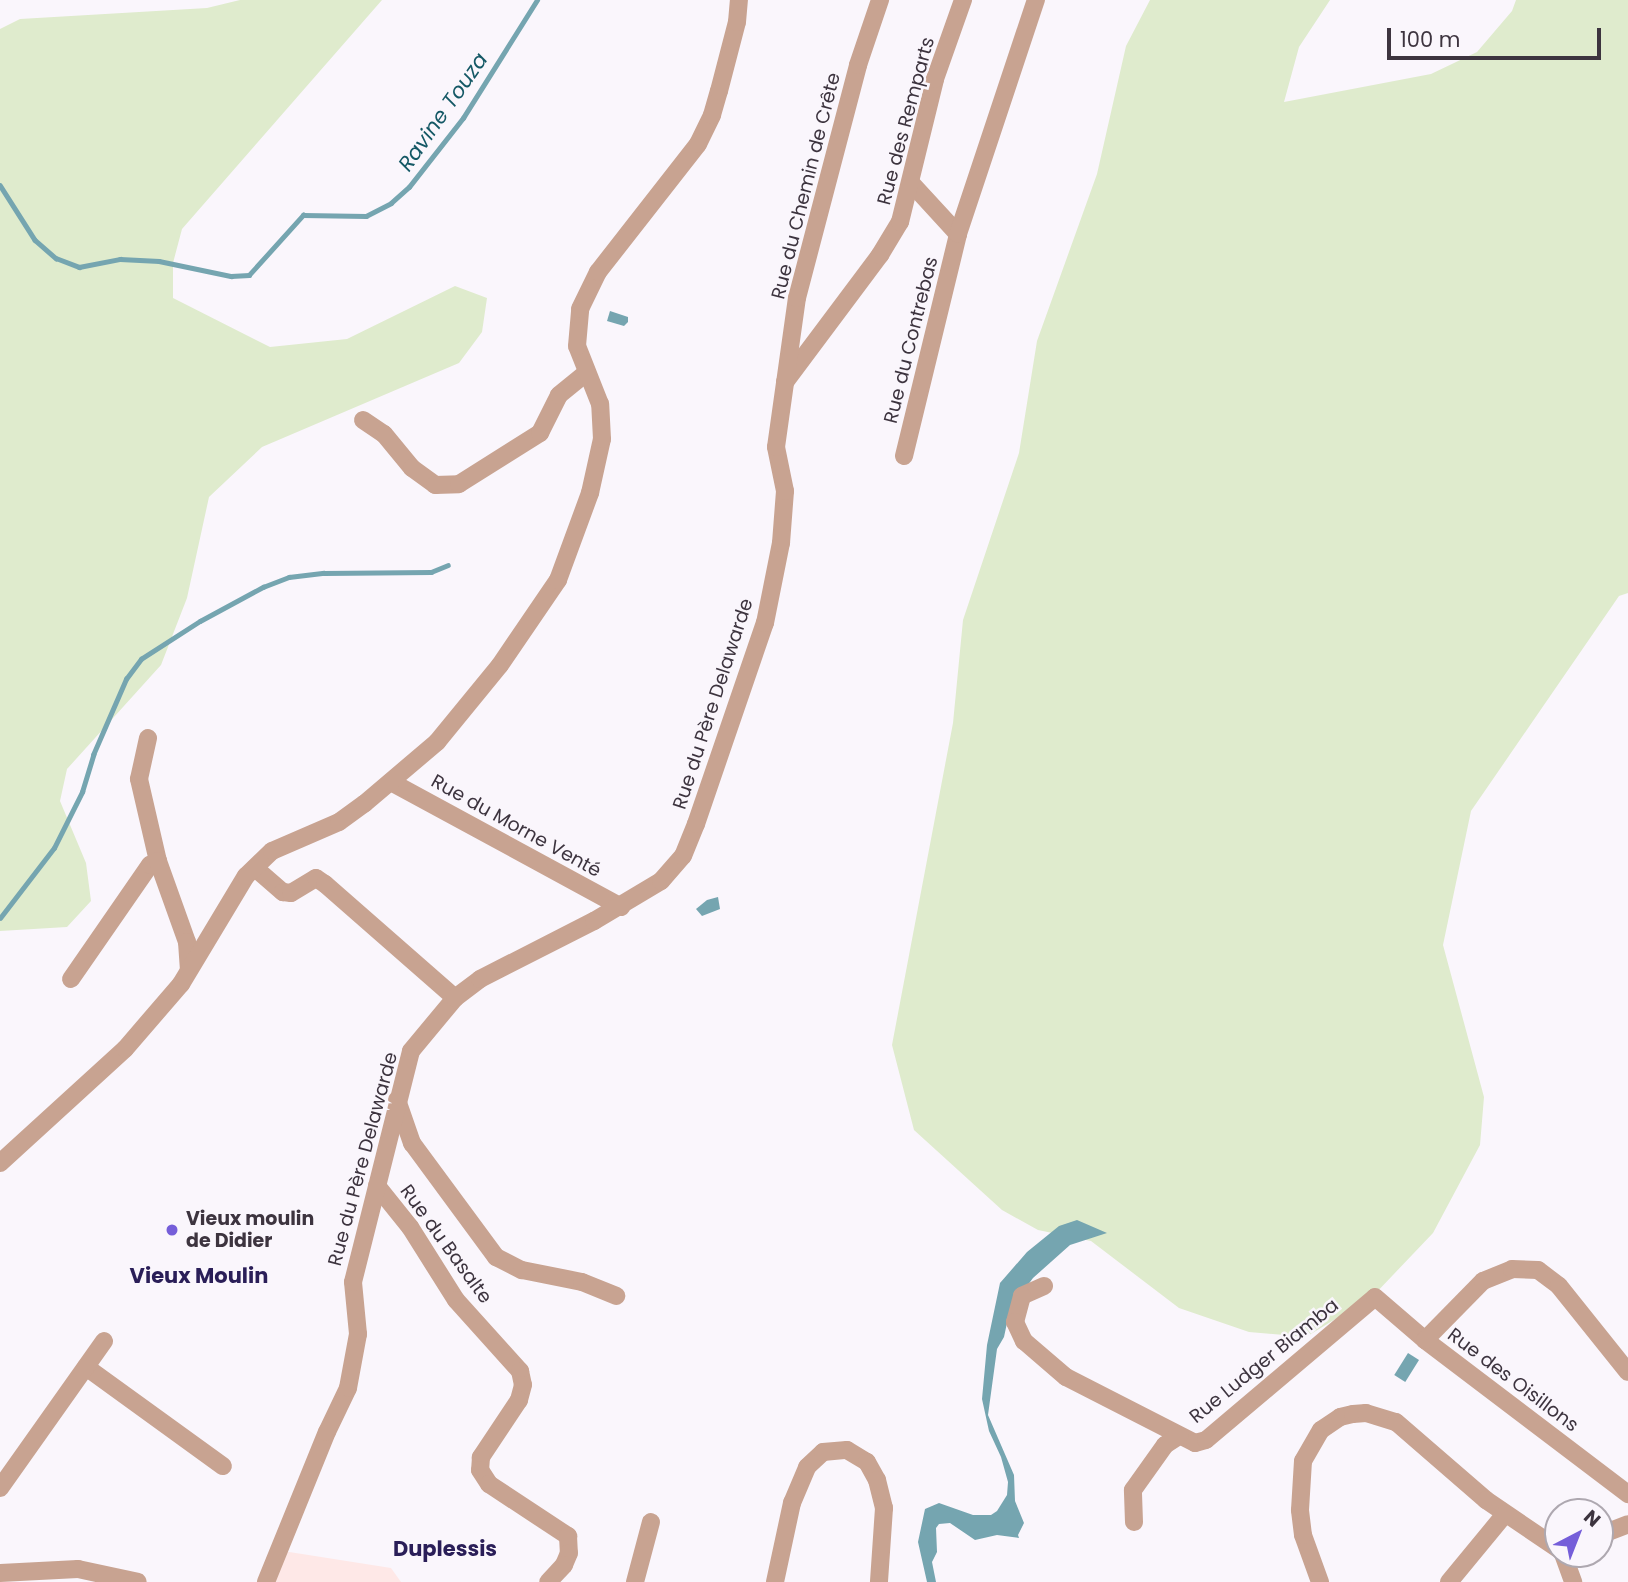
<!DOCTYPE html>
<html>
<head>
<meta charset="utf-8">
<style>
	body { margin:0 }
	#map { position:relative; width:1628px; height:1582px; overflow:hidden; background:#faf6fc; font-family:Poppins,sans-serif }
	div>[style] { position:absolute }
	.education>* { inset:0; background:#fee8e7 }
	.green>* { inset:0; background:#dfebcd }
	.water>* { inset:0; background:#75a5b0; transform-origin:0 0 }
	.stream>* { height:4.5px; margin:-2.25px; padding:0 2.25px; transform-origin:2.25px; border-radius:2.25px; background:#75a5b0 }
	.minor>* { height:18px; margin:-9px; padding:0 9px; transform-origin:9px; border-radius:9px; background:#c8a391 }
	.dots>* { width:19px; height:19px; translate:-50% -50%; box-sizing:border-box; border:4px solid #faf6fc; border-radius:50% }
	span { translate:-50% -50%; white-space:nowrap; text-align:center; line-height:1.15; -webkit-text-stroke:5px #faf6fc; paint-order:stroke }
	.street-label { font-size:19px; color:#3d343f }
	.poi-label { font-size:19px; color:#3d343f; font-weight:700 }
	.left { translate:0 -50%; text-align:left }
	.water-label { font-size:21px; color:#145865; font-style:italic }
	.neighbourhood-label { font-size:21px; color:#2a1e58; font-weight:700 }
	.north { position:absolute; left:1544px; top:1498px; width:70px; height:70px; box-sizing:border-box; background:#faf6fc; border:2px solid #aea8b0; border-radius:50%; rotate:42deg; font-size:19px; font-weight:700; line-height:28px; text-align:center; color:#3d343f }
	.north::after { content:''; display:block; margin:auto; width:24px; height:32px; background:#755ed9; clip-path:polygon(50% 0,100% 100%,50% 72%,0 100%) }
	.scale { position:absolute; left:1387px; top:28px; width:214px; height:32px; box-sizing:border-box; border:4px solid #3d343f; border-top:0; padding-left:9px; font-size:21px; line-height:24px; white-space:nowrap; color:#3d343f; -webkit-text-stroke:5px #faf6fc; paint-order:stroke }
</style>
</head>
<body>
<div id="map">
	<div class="education">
		<div style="clip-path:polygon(283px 1551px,391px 1568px,401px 1582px,271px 1582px)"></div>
	</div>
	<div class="green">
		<div style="clip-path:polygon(240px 0,382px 0,182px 229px,173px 263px,173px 298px,270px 347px,347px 339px,455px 286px,487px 298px,482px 332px,459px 363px,262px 447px,209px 497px,187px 598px,161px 665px,67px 769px,60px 801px,86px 863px,91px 901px,67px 927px,0 931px,0 29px,20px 19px,207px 8px)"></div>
		<div style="clip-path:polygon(1150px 0,1330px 0,1299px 47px,1284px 102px,1431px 74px,1477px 52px,1512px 11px,1516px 0,1628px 0,1628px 593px,1619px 596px,1471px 811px,1443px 945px,1484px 1097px,1480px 1145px,1433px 1233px,1373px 1296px,1306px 1337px,1249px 1332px,1179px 1308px,1091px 1241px,1038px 1230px,1002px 1210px,914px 1130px,892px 1045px,953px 723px,963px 620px,1019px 453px,1037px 341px,1097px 174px,1126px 46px)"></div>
	</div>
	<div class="water">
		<div style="clip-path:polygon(610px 311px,628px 317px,628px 322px,624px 326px,607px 321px)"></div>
		<div style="clip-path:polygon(718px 897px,720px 909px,702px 916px,696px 909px,707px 900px)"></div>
		<div style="clip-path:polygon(1077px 1220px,1107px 1233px,1070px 1245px,1033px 1278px,1010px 1309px,1004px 1337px,997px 1349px,988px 1415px,1014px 1475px,1015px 1501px,1024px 1523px,1018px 1535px,1019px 1538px,997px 1535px,975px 1540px,950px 1523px,939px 1524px,936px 1528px,937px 1552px,932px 1562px,936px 1582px,927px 1582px,918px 1542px,925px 1509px,939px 1503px,973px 1515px,991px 1515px,997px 1511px,1007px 1495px,1008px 1482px,1001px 1457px,989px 1431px,982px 1399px,987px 1345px,1000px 1283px,1027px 1252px,1059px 1226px)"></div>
		<div style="left:1408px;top:1353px;width:13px;height:26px;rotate:32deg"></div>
	</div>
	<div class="stream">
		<div style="left:0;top:185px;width:65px;rotate:57.5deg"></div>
		<div style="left:35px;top:240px;width:28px;rotate:41deg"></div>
		<div style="left:56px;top:258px;width:25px;rotate:21deg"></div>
		<div style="left:79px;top:267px;width:42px;rotate:-11deg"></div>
		<div style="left:120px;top:259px;width:39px;rotate:3deg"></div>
		<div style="left:159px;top:261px;width:74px;rotate:11.8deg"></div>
		<div style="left:231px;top:276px;width:18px;rotate:-3deg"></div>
		<div style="left:249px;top:275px;width:81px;rotate:-48deg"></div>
		<div style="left:303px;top:215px;width:63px;rotate:0.9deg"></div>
		<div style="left:366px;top:216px;width:28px;rotate:-27deg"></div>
		<div style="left:391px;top:203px;width:24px;rotate:-42deg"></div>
		<div style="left:409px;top:187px;width:88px;rotate:-52deg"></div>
		<div style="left:463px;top:118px;width:139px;rotate:-57.9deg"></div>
		<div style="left:0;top:918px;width:88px;rotate:-52.4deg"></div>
		<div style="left:54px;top:848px;width:63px;rotate:-63.4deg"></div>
		<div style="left:82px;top:792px;width:39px;rotate:-73deg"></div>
		<div style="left:93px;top:755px;width:83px;rotate:-66.5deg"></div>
		<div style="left:126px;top:679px;width:25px;rotate:-53deg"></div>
		<div style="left:141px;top:659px;width:70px;rotate:-32.8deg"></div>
		<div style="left:200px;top:621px;width:72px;rotate:-28.4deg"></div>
		<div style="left:263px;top:587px;width:28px;rotate:-21deg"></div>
		<div style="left:289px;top:577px;width:35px;rotate:-7deg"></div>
		<div style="left:324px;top:573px;width:107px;rotate:-0.5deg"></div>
		<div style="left:431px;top:572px;width:18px;rotate:-22deg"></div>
	</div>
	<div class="minor">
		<div style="left:912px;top:184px;width:68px;rotate:47.4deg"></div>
		<div style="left:785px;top:382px;width:159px;rotate:-53.2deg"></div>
		<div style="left:880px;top:255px;width:39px;rotate:-59deg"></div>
		<div style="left:900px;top:222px;width:147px;rotate:-76.2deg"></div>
		<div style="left:935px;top:79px;width:84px;rotate:-70.5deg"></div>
		<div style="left:363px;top:420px;width:25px;rotate:34deg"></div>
		<div style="left:384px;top:434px;width:44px;rotate:50.5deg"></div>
		<div style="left:412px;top:468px;width:29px;rotate:36deg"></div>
		<div style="left:435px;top:485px;width:24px;rotate:-2deg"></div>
		<div style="left:459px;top:484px;width:96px;rotate:-32.2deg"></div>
		<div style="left:540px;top:433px;width:42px;rotate:-63.4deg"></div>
		<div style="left:559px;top:395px;width:36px;rotate:-39deg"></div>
		<div style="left:904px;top:456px;width:228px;rotate:-76.3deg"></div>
		<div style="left:958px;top:234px;width:247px;rotate:-71.6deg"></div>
		<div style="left:148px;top:738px;width:42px;rotate:102.4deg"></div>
		<div style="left:139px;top:779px;width:84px;rotate:77deg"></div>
		<div style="left:391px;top:782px;width:262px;rotate:28.5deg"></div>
		<div style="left:255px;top:868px;width:37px;rotate:41deg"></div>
		<div style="left:283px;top:892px;width:8px;rotate:7deg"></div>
		<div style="left:291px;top:893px;width:29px;rotate:-31deg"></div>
		<div style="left:316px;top:878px;width:11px;rotate:34deg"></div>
		<div style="left:325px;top:884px;width:173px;rotate:41.2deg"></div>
		<div style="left:71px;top:979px;width:139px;rotate:-55.3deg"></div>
		<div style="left:150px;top:865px;width:9px;rotate:-27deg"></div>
		<div style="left:158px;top:861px;width:86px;rotate:70.3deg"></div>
		<div style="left:187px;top:942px;width:27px;rotate:86deg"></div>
		<div style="left:397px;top:1100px;width:46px;rotate:70.8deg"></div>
		<div style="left:412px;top:1143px;width:142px;rotate:53.6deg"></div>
		<div style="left:496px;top:1257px;width:29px;rotate:27deg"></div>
		<div style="left:522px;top:1270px;width:61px;rotate:11.3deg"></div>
		<div style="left:582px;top:1282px;width:37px;rotate:22deg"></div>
		<div style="left:0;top:1163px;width:169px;rotate:-42.4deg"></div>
		<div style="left:125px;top:1049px;width:86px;rotate:-49.3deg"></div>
		<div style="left:181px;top:984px;width:126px;rotate:-59deg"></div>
		<div style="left:246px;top:876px;width:36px;rotate:-44deg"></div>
		<div style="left:272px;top:851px;width:73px;rotate:-23.4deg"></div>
		<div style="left:339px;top:822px;width:31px;rotate:-36deg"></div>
		<div style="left:364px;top:804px;width:96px;rotate:-40.3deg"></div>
		<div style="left:437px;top:742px;width:99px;rotate:-50.7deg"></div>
		<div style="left:500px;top:665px;width:103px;rotate:-55.7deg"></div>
		<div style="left:558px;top:580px;width:93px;rotate:-69.8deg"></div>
		<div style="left:590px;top:493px;width:55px;rotate:-77.5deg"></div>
		<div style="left:602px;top:439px;width:35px;rotate:-93deg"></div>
		<div style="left:600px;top:404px;width:62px;rotate:-111.6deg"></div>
		<div style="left:577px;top:346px;width:37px;rotate:-85deg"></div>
		<div style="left:580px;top:309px;width:41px;rotate:-64.1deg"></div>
		<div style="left:598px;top:272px;width:162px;rotate:-52deg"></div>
		<div style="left:698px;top:144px;width:32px;rotate:-64deg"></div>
		<div style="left:712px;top:115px;width:25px;rotate:-74deg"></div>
		<div style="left:719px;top:91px;width:71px;rotate:-75.4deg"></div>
		<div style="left:737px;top:22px;width:22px;rotate:-85deg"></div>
		<div style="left:377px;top:1186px;width:53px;rotate:51.2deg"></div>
		<div style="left:410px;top:1227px;width:86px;rotate:57.8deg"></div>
		<div style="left:456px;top:1300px;width:96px;rotate:48deg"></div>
		<div style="left:520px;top:1371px;width:14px;rotate:78deg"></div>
		<div style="left:523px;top:1385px;width:16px;rotate:105deg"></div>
		<div style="left:519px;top:1400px;width:69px;rotate:123.7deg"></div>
		<div style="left:481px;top:1457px;width:13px;rotate:94deg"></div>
		<div style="left:480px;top:1470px;width:17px;rotate:57deg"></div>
		<div style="left:489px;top:1484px;width:95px;rotate:33.4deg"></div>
		<div style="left:568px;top:1536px;width:17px;rotate:87deg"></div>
		<div style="left:569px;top:1553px;width:13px;rotate:113deg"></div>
		<div style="left:564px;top:1565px;width:23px;rotate:133deg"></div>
		<div style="left:1044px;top:1286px;width:24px;rotate:156deg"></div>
		<div style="left:1022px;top:1296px;width:27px;rotate:105deg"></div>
		<div style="left:1015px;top:1322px;width:21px;rotate:65deg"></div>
		<div style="left:1024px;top:1341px;width:55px;rotate:40.6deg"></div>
		<div style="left:1066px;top:1377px;width:145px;rotate:27.1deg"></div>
		<div style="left:1195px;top:1443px;width:11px;rotate:-15deg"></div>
		<div style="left:1206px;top:1440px;width:221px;rotate:-40.2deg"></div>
		<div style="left:1375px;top:1297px;width:66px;rotate:40.7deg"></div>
		<div style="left:1425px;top:1340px;width:255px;rotate:37.2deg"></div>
		<div style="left:1425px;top:1340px;width:83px;rotate:-45.5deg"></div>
		<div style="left:1483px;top:1281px;width:31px;rotate:-22deg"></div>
		<div style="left:1512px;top:1269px;width:26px;rotate:2deg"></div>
		<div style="left:1538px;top:1270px;width:26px;rotate:37deg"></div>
		<div style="left:1559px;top:1286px;width:110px;rotate:51.3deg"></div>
		<div style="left:86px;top:1367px;width:169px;rotate:35.9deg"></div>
		<div style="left:0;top:1488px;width:180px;rotate:-54.7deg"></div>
		<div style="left:1134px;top:1522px;width:32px;rotate:-92deg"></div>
		<div style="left:1133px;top:1490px;width:55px;rotate:-54.6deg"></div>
		<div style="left:1165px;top:1445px;width:17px;rotate:-33deg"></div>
		<div style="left:1600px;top:1535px;width:30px;rotate:-21deg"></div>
		<div style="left:1563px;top:1554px;width:30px;rotate:70deg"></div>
		<div style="left:0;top:1573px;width:78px;rotate:-2.9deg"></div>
		<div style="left:78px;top:1569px;width:61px;rotate:12.2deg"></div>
		<div style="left:266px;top:1582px;width:162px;rotate:-67.9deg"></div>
		<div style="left:327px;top:1432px;width:49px;rotate:-64.5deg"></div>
		<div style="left:348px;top:1388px;width:55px;rotate:-79.5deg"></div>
		<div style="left:358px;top:1334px;width:52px;rotate:-95.5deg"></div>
		<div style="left:353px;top:1282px;width:238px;rotate:-75.9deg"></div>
		<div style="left:411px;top:1051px;width:69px;rotate:-50.3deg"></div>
		<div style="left:455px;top:998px;width:31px;rotate:-37deg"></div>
		<div style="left:480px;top:979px;width:128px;rotate:-27deg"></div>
		<div style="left:594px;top:921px;width:78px;rotate:-30.8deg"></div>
		<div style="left:661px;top:881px;width:33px;rotate:-49deg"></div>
		<div style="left:683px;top:856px;width:35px;rotate:-68deg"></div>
		<div style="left:696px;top:824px;width:213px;rotate:-71.1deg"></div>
		<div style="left:765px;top:623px;width:82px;rotate:-78.7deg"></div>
		<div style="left:781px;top:543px;width:52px;rotate:-85.6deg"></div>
		<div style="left:785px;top:491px;width:45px;rotate:-101.6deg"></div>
		<div style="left:776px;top:447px;width:150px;rotate:-82deg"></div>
		<div style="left:797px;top:298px;width:241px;rotate:-75.3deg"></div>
		<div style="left:858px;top:65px;width:69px;rotate:-71.3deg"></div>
		<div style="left:635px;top:1582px;width:62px;rotate:-75.1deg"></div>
		<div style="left:775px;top:1582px;width:81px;rotate:-77.9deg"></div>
		<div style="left:792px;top:1503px;width:39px;rotate:-67deg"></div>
		<div style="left:807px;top:1467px;width:22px;rotate:-43deg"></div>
		<div style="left:823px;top:1452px;width:24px;rotate:-5deg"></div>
		<div style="left:847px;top:1450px;width:23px;rotate:31deg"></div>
		<div style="left:867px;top:1462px;width:21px;rotate:61deg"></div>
		<div style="left:877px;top:1480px;width:29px;rotate:76deg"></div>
		<div style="left:884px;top:1508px;width:74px;rotate:93.9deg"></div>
		<div style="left:1320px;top:1582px;width:50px;rotate:-109.9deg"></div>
		<div style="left:1303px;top:1535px;width:25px;rotate:-97deg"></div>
		<div style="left:1300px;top:1510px;width:49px;rotate:-86.5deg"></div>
		<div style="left:1303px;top:1461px;width:36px;rotate:-60deg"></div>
		<div style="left:1321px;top:1430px;width:23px;rotate:-34deg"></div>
		<div style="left:1340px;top:1417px;width:13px;rotate:-13deg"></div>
		<div style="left:1353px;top:1414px;width:13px;rotate:-4deg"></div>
		<div style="left:1366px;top:1413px;width:31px;rotate:17deg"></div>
		<div style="left:1396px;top:1422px;width:119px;rotate:40.9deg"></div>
		<div style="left:1486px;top:1500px;width:87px;rotate:34.2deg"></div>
		<div style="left:1449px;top:1582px;width:88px;rotate:-50.5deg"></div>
	</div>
	<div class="dots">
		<div style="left:172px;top:1230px;background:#755ed9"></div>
	</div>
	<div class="street-label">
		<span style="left:906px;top:121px;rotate:-75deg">Rue des Remparts</span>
		<span style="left:806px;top:186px;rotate:-76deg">Rue du Chemin de Crête</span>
		<span style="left:911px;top:340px;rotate:-76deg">Rue du Contrebas</span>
		<span style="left:713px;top:704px;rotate:-72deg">Rue du Père Delawarde</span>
		<span style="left:516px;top:826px;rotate:29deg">Rue du Morne Venté</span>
		<span style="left:363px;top:1159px;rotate:-75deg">Rue du Père Delawarde</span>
		<span style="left:446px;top:1244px;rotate:54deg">Rue du Basalte</span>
		<span style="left:1264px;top:1361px;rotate:-39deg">Rue Ludger Biamba</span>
		<span style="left:1513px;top:1380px;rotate:37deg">Rue des Oisillons</span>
	</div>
	<div class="poi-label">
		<span class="left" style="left:186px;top:1230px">Vieux moulin<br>de Didier</span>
	</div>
	<div class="water-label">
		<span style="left:443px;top:112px;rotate:-55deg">Ravine Touza</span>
	</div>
	<div class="neighbourhood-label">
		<span style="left:199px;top:1276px">Vieux Moulin</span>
		<span style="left:445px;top:1549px">Duplessis</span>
	</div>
	<div class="north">N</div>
	<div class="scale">100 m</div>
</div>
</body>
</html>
